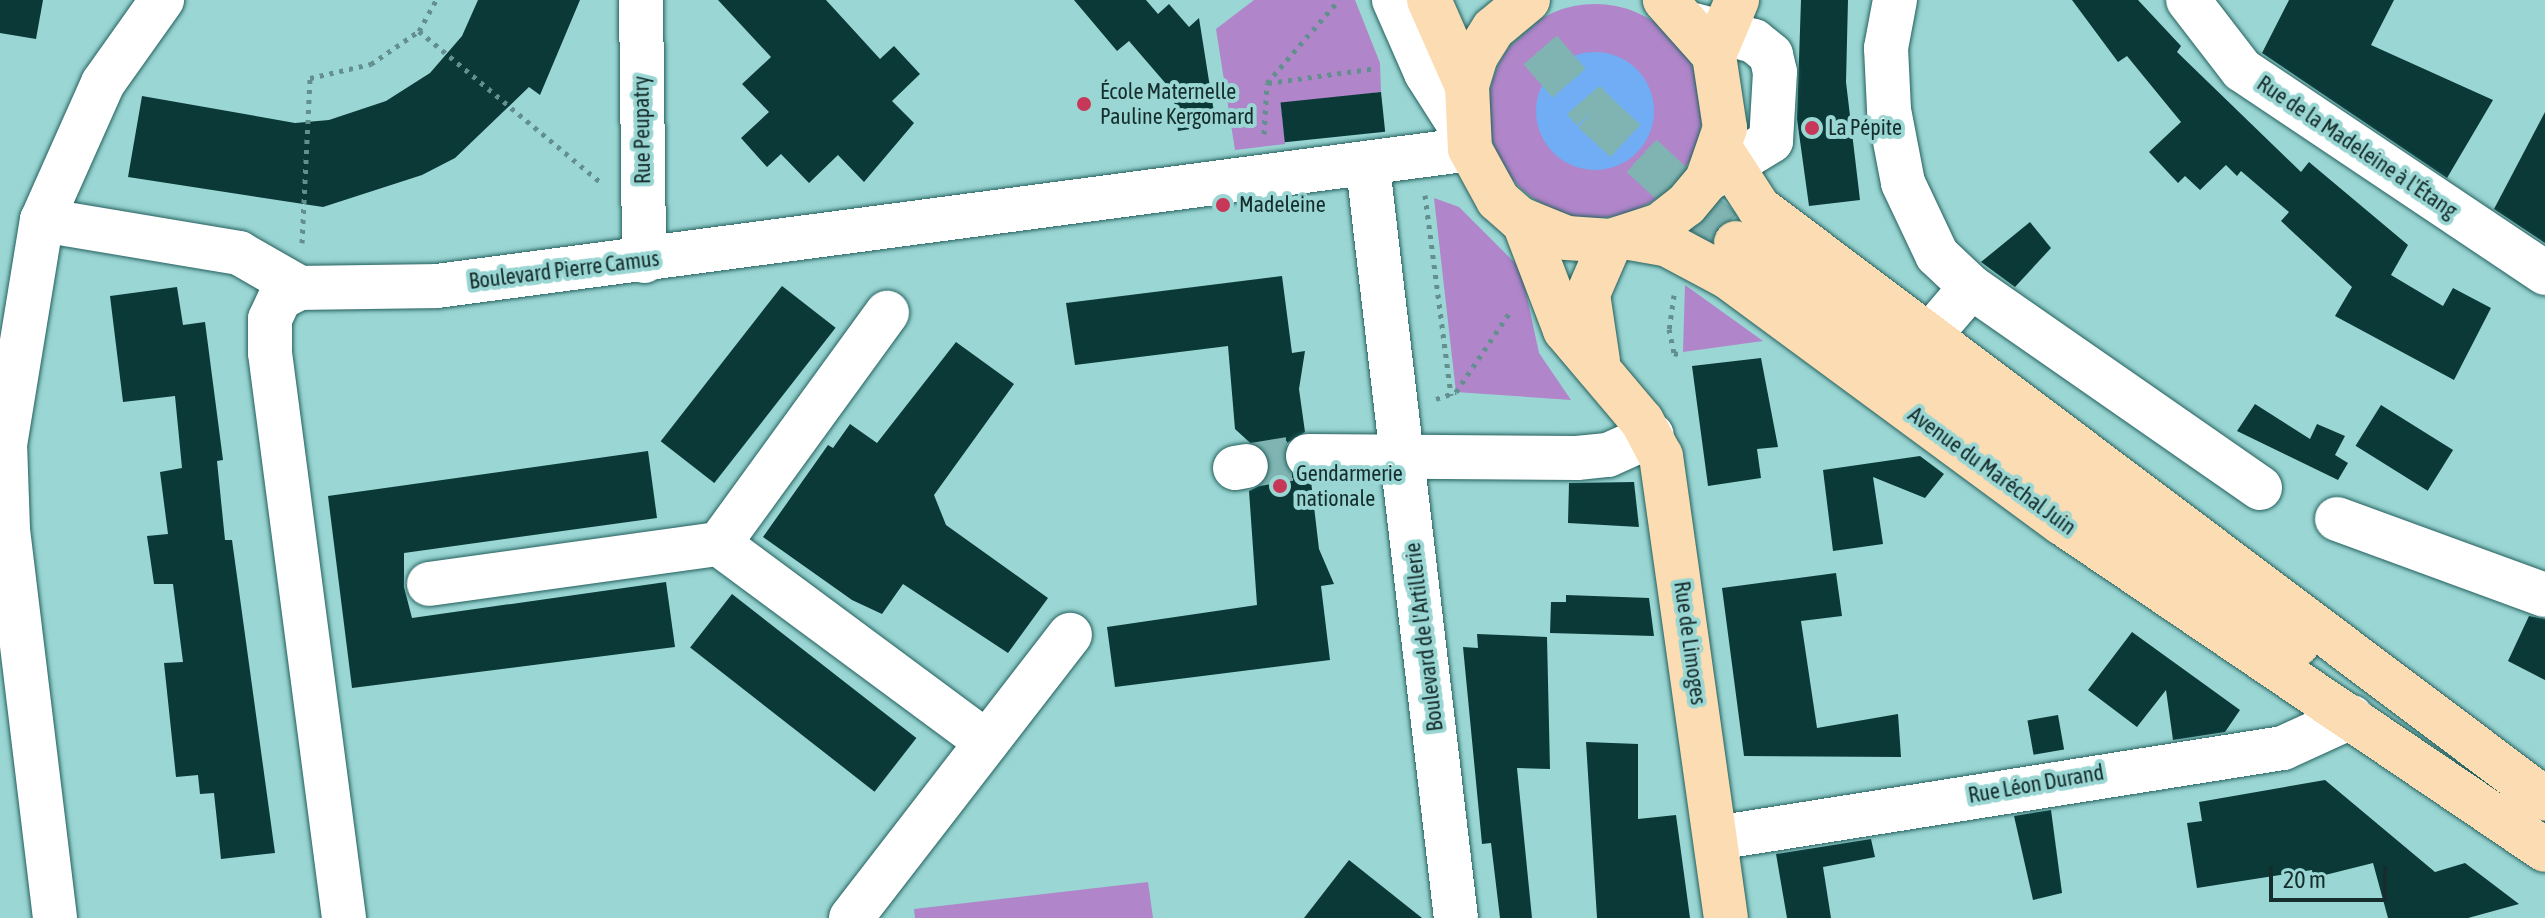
<!DOCTYPE html>
<html>
<head>
<meta charset="utf-8">
<style>
	body { margin:0 }
	#map { position:relative; width:2545px; height:918px; overflow:hidden; background:#9ad6d3; font-family:"Asap Condensed",sans-serif }
	div>[style] { position:absolute }
	.green>* { inset:0; background:#b085ca }
	.round { border-radius:50% }
	.water>* { inset:0; background:#70adf4 }
	.building>* { inset:0; background:#0a3938; transform-origin:0 0 }
	.minor-tunnel>* { height:44px; margin-top:-22px; transform-origin:0; background:repeating-linear-gradient(90deg,#7fb4b2 0 44px,transparent 0 66px) }
	.major-tunnel>* { height:44px; margin-top:-22px; transform-origin:0; background:repeating-linear-gradient(90deg,#7fb4b2 0 44px,transparent 0 66px) }
	.path>* { height:5px; margin-top:-2.5px; transform-origin:0; background:repeating-linear-gradient(90deg,#63908e 0 4px,transparent 0 10px) }
	.roads { filter:drop-shadow(0 0 2px #24605e) drop-shadow(0 0 2px #24605e) }
	.minor>* { height:44px; margin:-22px; padding:0 22px; transform-origin:22px; border-radius:22px; background:#fff }
	.major>* { height:44px; margin:-22px; padding:0 22px; transform-origin:22px; border-radius:22px; background:#fcdcb2 }
	.dots>* { width:22px; height:22px; translate:-50% -50%; box-sizing:border-box; border:4px solid #9ad6d3; border-radius:50% }
	span { translate:-50% -50%; white-space:nowrap; text-align:center; line-height:1.15; -webkit-text-stroke:8px #9ad6d3; paint-order:stroke }
	.poi-label { font-size:22px; color:#152e2d }
	.left { translate:0 -50%; text-align:left }
	.street-label { font-size:22px; color:#152e2d }
	.scale { position:absolute; left:2269px; top:866px; width:118px; height:36px; box-sizing:border-box; border:4px solid #152e2d; border-top:0; padding-left:10px; font-size:24px; line-height:28px; white-space:nowrap; color:#152e2d; -webkit-text-stroke:6px #9ad6d3; paint-order:stroke }
</style>
</head>
<body>
<div id="map">
	<div class="green">
		<div style="clip-path:polygon(1254px 0,1355px 0,1380px 63px,1381px 92px,1281px 105px,1285px 144px,1235px 150px,1216px 29px)"></div>
		<div class="round" style="left:1488px;top:4px;width:214px;height:214px"></div>
		<div style="clip-path:polygon(1434px 198px,1459px 207px,1521px 269px,1539px 353px,1571px 400px,1456px 392px)"></div>
		<div style="clip-path:polygon(1685px 285px,1763px 341px,1683px 352px)"></div>
		<div style="clip-path:polygon(1148px 882px,1153px 918px,915px 918px,914px 909px)"></div>
	</div>
	<div class="water">
		<div class="round" style="left:1536px;top:52px;width:118px;height:118px"></div>
	</div>
	<div class="building">
		<div style="clip-path:polygon(0 0,43px 0,36px 39px,0 33px)"></div>
		<div style="clip-path:polygon(478px 0,580px 0,540px 95px,529px 87px,455px 158px,422px 175px,323px 207px,128px 177px,142px 96px,295px 123px,329px 120px,386px 101px,430px 73px,462px 36px)"></div>
		<div style="clip-path:polygon(718px 0,826px 0,880px 59px,894px 46px,920px 74px,892px 101px,914px 123px,864px 182px,838px 155px,809px 183px,781px 154px,767px 167px,741px 138px,769px 112px,742px 84px,771px 57px)"></div>
		<div style="clip-path:polygon(1074px 0,1146px 0,1158px 14px,1169px 4px,1189px 27px,1199px 18px,1216px 125px,1178px 131px,1173px 92px,1129px 41px,1117px 51px)"></div>
		<div style="clip-path:polygon(1801px 0,1848px 0,1846px 82px,1860px 200px,1809px 206px,1797px 119px)"></div>
		<div style="clip-path:polygon(2072px 0,2138px 0,2181px 46px,2177px 52px,2301px 172px,2309px 162px,2408px 245px,2391px 275px,2443px 306px,2453px 288px,2491px 308px,2454px 380px,2335px 316px,2352px 287px,2281px 221px,2289px 212px,2241px 171px,2237px 176px,2226px 165px,2200px 190px,2185px 176px,2178px 183px,2149px 152px,2181px 122px,2127px 56px,2118px 62px)"></div>
		<div style="clip-path:polygon(2289px 0,2394px 0,2371px 45px,2493px 100px,2447px 178px,2262px 53px)"></div>
		<div style="left:1381px;top:92px;width:40px;height:101px;rotate:84deg"></div>
		<div style="clip-path:polygon(2545px 112px,2545px 243px,2494px 209px)"></div>
		<div style="clip-path:polygon(2030px 222px,2051px 248px,2015px 287px,1981px 262px)"></div>
		<div style="clip-path:polygon(1282px 276px,1292px 353px,1305px 351px,1299px 389px,1305px 432px,1287px 443px,1283px 457px,1295px 477px,1311px 481px,1319px 549px,1334px 584px,1321px 586px,1330px 660px,1115px 687px,1107px 627px,1257px 605px,1249px 491px,1263px 484px,1271px 462px,1235px 429px,1228px 346px,1075px 365px,1066px 303px)"></div>
		<div style="left:782px;top:286px;width:68px;height:197px;rotate:38deg"></div>
		<div style="clip-path:polygon(177px 287px,183px 325px,205px 322px,223px 460px,217px 461px,225px 540px,232px 540px,275px 853px,221px 859px,214px 793px,200px 794px,198px 775px,176px 777px,164px 663px,183px 662px,173px 584px,154px 584px,147px 536px,168px 534px,160px 472px,182px 468px,175px 396px,123px 402px,110px 296px)"></div>
		<div style="clip-path:polygon(956px 342px,1014px 384px,934px 495px,946px 525px,1048px 598px,1008px 653px,903px 584px,882px 614px,852px 600px,763px 537px,828px 445px,833px 448px,850px 424px,877px 443px)"></div>
		<div style="clip-path:polygon(1761px 358px,1778px 447px,1757px 449px,1761px 478px,1708px 486px,1692px 366px)"></div>
		<div style="clip-path:polygon(2255px 404px,2310px 439px,2317px 424px,2345px 436px,2335px 455px,2348px 463px,2338px 480px,2237px 431px)"></div>
		<div style="left:2381px;top:405px;width:85px;height:48px;rotate:32deg"></div>
		<div style="clip-path:polygon(648px 451px,657px 518px,404px 553px,404px 587px,412px 618px,666px 582px,675px 647px,352px 688px,328px 496px)"></div>
		<div style="clip-path:polygon(1920px 456px,1944px 474px,1925px 498px,1873px 477px,1883px 544px,1833px 551px,1823px 470px)"></div>
		<div style="clip-path:polygon(1634px 482px,1639px 527px,1568px 523px,1569px 483px)"></div>
		<div style="clip-path:polygon(1836px 573px,1842px 616px,1801px 621px,1817px 728px,1898px 714px,1901px 757px,1744px 756px,1722px 588px)"></div>
		<div style="left:732px;top:594px;width:234px;height:68px;rotate:38deg"></div>
		<div style="clip-path:polygon(1566px 595px,1649px 598px,1654px 636px,1550px 633px,1551px 602px,1566px 602px)"></div>
		<div style="clip-path:polygon(2529px 616px,2545px 619px,2545px 680px,2508px 661px)"></div>
		<div style="clip-path:polygon(2132px 632px,2240px 710px,2225px 732px,2173px 740px,2166px 690px,2137px 727px,2088px 690px)"></div>
		<div style="clip-path:polygon(1477px 634px,1547px 637px,1550px 769px,1517px 768px,1532px 918px,1500px 918px,1491px 843px,1482px 844px,1463px 647px,1478px 648px)"></div>
		<div style="left:2058px;top:715px;width:35px;height:31px;rotate:80deg"></div>
		<div style="clip-path:polygon(1586px 742px,1638px 744px,1638px 819px,1676px 815px,1690px 918px,1597px 918px)"></div>
		<div style="clip-path:polygon(2325px 780px,2435px 872px,2465px 863px,2519px 904px,2468px 918px,2388px 918px,2373px 863px,2313px 878px,2312px 870px,2197px 888px,2187px 823px,2202px 821px,2199px 802px)"></div>
		<div style="clip-path:polygon(2051px 810px,2062px 893px,2033px 900px,2014px 816px)"></div>
		<div style="clip-path:polygon(1871px 839px,1875px 857px,1823px 867px,1831px 918px,1787px 918px,1776px 854px)"></div>
		<div style="clip-path:polygon(1349px 860px,1422px 918px,1304px 918px)"></div>
	</div>
	<div class="minor-tunnel">
		<div style="left:1246px;top:466px;width:63px;rotate:-9.2deg"></div>
	</div>
	<div class="major-tunnel">
		<div style="left:1497px;top:0;width:147px;rotate:49.1deg"></div>
		<div style="left:1593px;top:111px;width:195px;rotate:42.7deg"></div>
	</div>
	<div class="path">
		<div style="left:419px;top:31px;width:236px;rotate:39.8deg"></div>
		<div style="left:1268px;top:83px;width:110px;rotate:-7.8deg"></div>
		<div style="left:1264px;top:134px;width:51px;rotate:-86.6deg"></div>
		<div style="left:1267px;top:83px;width:110px;rotate:-49.1deg"></div>
		<div style="left:1425px;top:195px;width:202px;rotate:82.6deg"></div>
		<div style="left:302px;top:243px;width:165px;rotate:-87.2deg"></div>
		<div style="left:310px;top:78px;width:63px;rotate:-12.9deg"></div>
		<div style="left:371px;top:64px;width:58px;rotate:-34.5deg"></div>
		<div style="left:419px;top:31px;width:35px;rotate:-61deg"></div>
		<div style="left:1674px;top:295px;width:34px;rotate:98deg"></div>
		<div style="left:1669px;top:329px;width:25px;rotate:78deg"></div>
		<div style="left:1674px;top:353px;width:10px;rotate:17deg"></div>
		<div style="left:1436px;top:399px;width:21px;rotate:-19deg"></div>
		<div style="left:1456px;top:392px;width:100px;rotate:-56deg"></div>
	</div>
	<div class="roads">
		<div class="minor">
			<div style="left:641px;top:0;width:261px;rotate:89.3deg"></div>
			<div style="left:1394px;top:0;width:80px;rotate:66.3deg"></div>
			<div style="left:1426px;top:73px;width:78px;rotate:57.5deg"></div>
			<div style="left:1895px;top:0;width:49px;rotate:100.6deg"></div>
			<div style="left:1886px;top:48px;width:62px;rotate:87.2deg"></div>
			<div style="left:1889px;top:110px;width:74px;rotate:79.1deg"></div>
			<div style="left:1903px;top:183px;width:80px;rotate:64.7deg"></div>
			<div style="left:1937px;top:255px;width:47px;rotate:43.3deg"></div>
			<div style="left:1971px;top:287px;width:352px;rotate:34.8deg"></div>
			<div style="left:2188px;top:0;width:88px;rotate:52.4deg"></div>
			<div style="left:2242px;top:70px;width:365px;rotate:33.8deg"></div>
			<div style="left:1694px;top:25px;width:62px;rotate:14.9deg"></div>
			<div style="left:1754px;top:41px;width:22px;rotate:39deg"></div>
			<div style="left:1771px;top:55px;width:17px;rotate:77deg"></div>
			<div style="left:1775px;top:72px;width:69px;rotate:93.3deg"></div>
			<div style="left:1771px;top:141px;width:75px;rotate:148.6deg"></div>
			<div style="left:1368px;top:167px;width:756px;rotate:83.32deg"></div>
			<div style="left:42px;top:220px;width:200px;rotate:9.5deg"></div>
			<div style="left:239px;top:253px;width:70px;rotate:29.8deg"></div>
			<div style="left:1930px;top:335px;width:63px;rotate:-49.5deg"></div>
			<div style="left:1308px;top:456px;width:269px;rotate:0.4deg"></div>
			<div style="left:1577px;top:458px;width:31px;rotate:-6deg"></div>
			<div style="left:1608px;top:455px;width:48px;rotate:-24.4deg"></div>
			<div style="left:1235px;top:468px;width:11px;rotate:-10deg"></div>
			<div style="left:2337px;top:519px;width:221px;rotate:20.1deg"></div>
			<div style="left:719px;top:544px;width:286px;rotate:-54deg"></div>
			<div style="left:429px;top:584px;width:293px;rotate:-7.9deg"></div>
			<div style="left:719px;top:544px;width:333px;rotate:36.5deg"></div>
			<div style="left:1716px;top:838px;width:574px;rotate:-9.02deg"></div>
			<div style="left:2283px;top:748px;width:75px;rotate:-24.5deg"></div>
			<div style="left:55px;top:918px;width:392px;rotate:-96.9deg"></div>
			<div style="left:8px;top:529px;width:84px;rotate:-92deg"></div>
			<div style="left:5px;top:445px;width:228px;rotate:-80.7deg"></div>
			<div style="left:42px;top:220px;width:150px;rotate:-66deg"></div>
			<div style="left:103px;top:83px;width:102px;rotate:-54.6deg"></div>
			<div style="left:344px;top:918px;width:570px;rotate:-97.46deg"></div>
			<div style="left:270px;top:353px;width:34px;rotate:-90deg"></div>
			<div style="left:270px;top:319px;width:23px;rotate:-65deg"></div>
			<div style="left:280px;top:298px;width:22px;rotate:-27deg"></div>
			<div style="left:300px;top:288px;width:137px;rotate:-0.8deg"></div>
			<div style="left:437px;top:286px;width:1042px;rotate:-7.55deg"></div>
			<div style="left:851px;top:918px;width:358px;rotate:-52.3deg"></div>
		</div>
		<div class="major">
			<div style="left:1429px;top:0;width:94px;rotate:66.2deg"></div>
			<div style="left:1528px;top:0;width:45px;rotate:140.4deg"></div>
			<div style="left:1493px;top:29px;width:32px;rotate:122deg"></div>
			<div style="left:1476px;top:56px;width:31px;rotate:107deg"></div>
			<div style="left:1467px;top:86px;width:63px;rotate:87.3deg"></div>
			<div style="left:1470px;top:149px;width:58px;rotate:61.2deg"></div>
			<div style="left:1498px;top:200px;width:29px;rotate:41deg"></div>
			<div style="left:1520px;top:219px;width:51px;rotate:22deg"></div>
			<div style="left:1567px;top:238px;width:44px;rotate:3.9deg"></div>
			<div style="left:1611px;top:241px;width:52px;rotate:-18.1deg"></div>
			<div style="left:1660px;top:225px;width:33px;rotate:-38deg"></div>
			<div style="left:1686px;top:205px;width:33px;rotate:-50deg"></div>
			<div style="left:1707px;top:180px;width:55px;rotate:-70.9deg"></div>
			<div style="left:1725px;top:128px;width:74px;rotate:-98.6deg"></div>
			<div style="left:1714px;top:55px;width:74px;rotate:-131.7deg"></div>
			<div style="left:1714px;top:55px;width:60px;rotate:-67.3deg"></div>
			<div style="left:1720px;top:148px;width:72px;rotate:57deg"></div>
			<div style="left:1759px;top:208px;width:983px;rotate:36.94deg"></div>
			<div style="left:1523px;top:220px;width:118px;rotate:69.1deg"></div>
			<div style="left:1565px;top:330px;width:119px;rotate:49.8deg"></div>
			<div style="left:1642px;top:421px;width:40px;rotate:62deg"></div>
			<div style="left:1661px;top:456px;width:467px;rotate:82deg"></div>
			<div style="left:1630px;top:238px;width:39px;rotate:10deg"></div>
			<div style="left:1668px;top:245px;width:68px;rotate:28.1deg"></div>
			<div style="left:1728px;top:277px;width:415px;rotate:36.4deg"></div>
			<div style="left:2062px;top:523px;width:583px;rotate:34.1deg"></div>
			<div style="left:1736px;top:243px;width:690px;rotate:35.56deg"></div>
			<div style="left:1598px;top:361px;width:68px;rotate:-98.5deg"></div>
			<div style="left:1588px;top:294px;width:58px;rotate:-66.5deg"></div>
		</div>
	</div>
	<div class="dots">
		<div style="left:1084px;top:104px;background:#c73757"></div>
		<div style="left:1812px;top:128px;background:#c73757"></div>
		<div style="left:1223px;top:205px;background:#c73757"></div>
		<div style="left:1280px;top:486px;background:#c73757"></div>
	</div>
	<div class="poi-label">
		<span class="left" style="left:1100px;top:104px">École Maternelle<br>Pauline Kergomard</span>
		<span class="left" style="left:1828px;top:128px">La Pépite</span>
		<span class="left" style="left:1239px;top:205px">Madeleine</span>
		<span class="left" style="left:1296px;top:486px">Gendarmerie<br>nationale</span>
	</div>
	<div class="street-label">
		<span style="left:642px;top:130px;rotate:-91deg">Rue Peupatry</span>
		<span style="left:2357px;top:147px;rotate:34deg">Rue de la Madeleine à l'Étang</span>
		<span style="left:564px;top:270px;rotate:-7deg">Boulevard Pierre Camus</span>
		<span style="left:1992px;top:471px;rotate:36deg">Avenue du Maréchal Juin</span>
		<span style="left:1424px;top:637px;rotate:-97deg">Boulevard de l'Artillerie</span>
		<span style="left:1690px;top:643px;rotate:82deg">Rue de Limoges</span>
		<span style="left:2036px;top:784px;rotate:-10deg">Rue Léon Durand</span>
	</div>
	<div class="scale">20 m</div>
</div>
</body>
</html>
